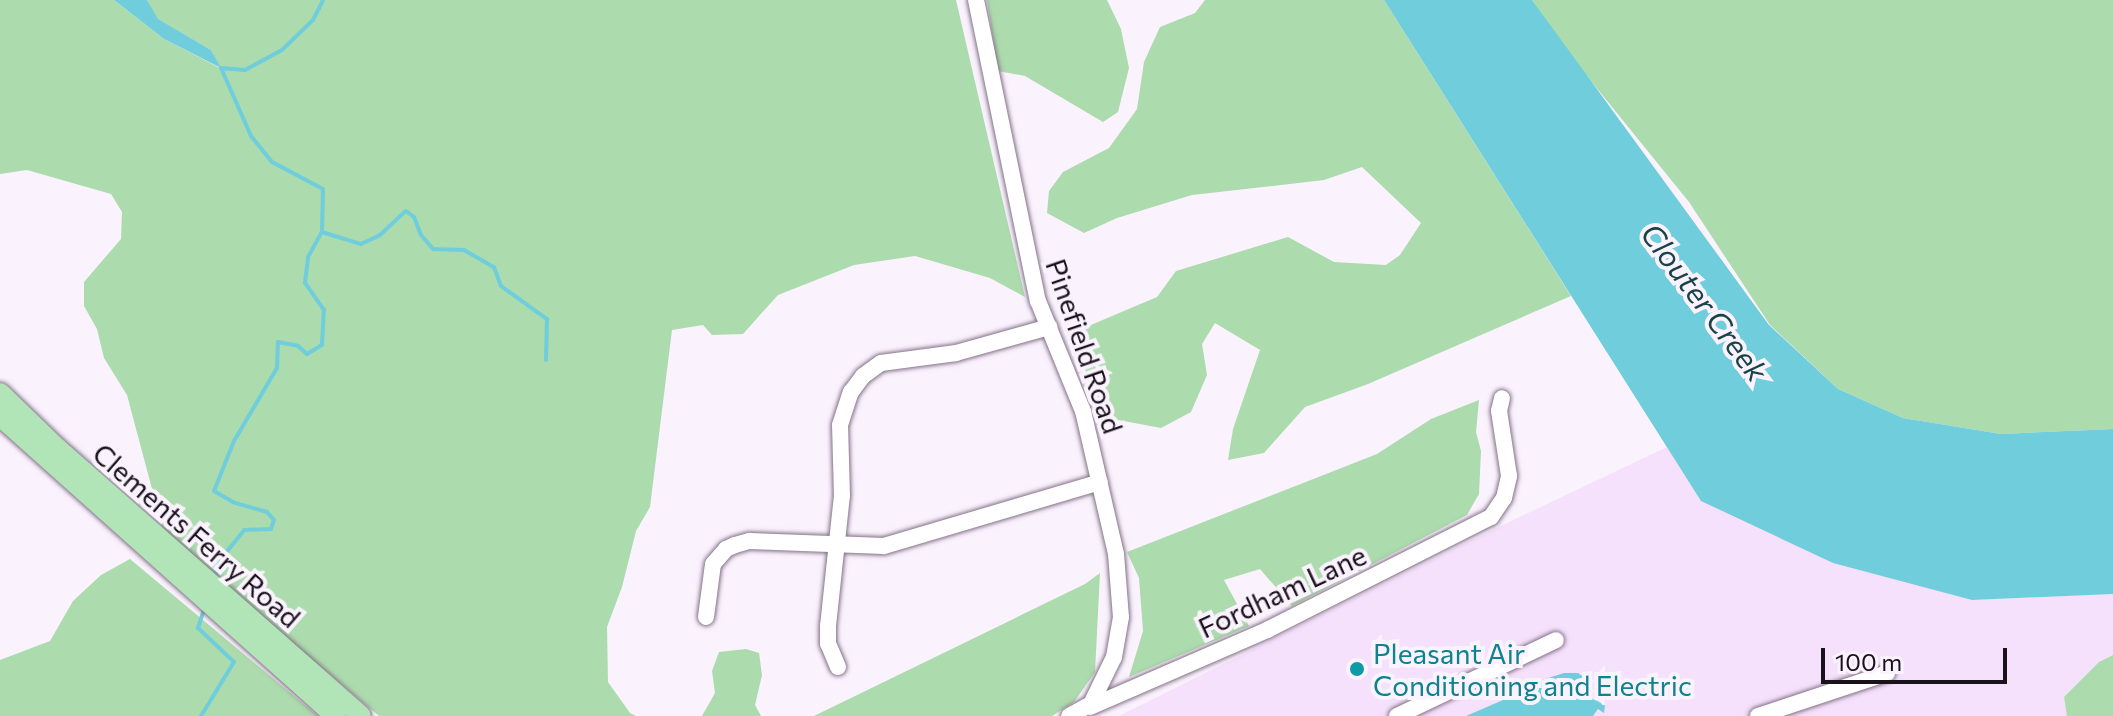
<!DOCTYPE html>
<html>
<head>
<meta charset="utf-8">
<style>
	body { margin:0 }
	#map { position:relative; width:2113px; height:716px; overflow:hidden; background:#faf2fd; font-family:Commissioner,sans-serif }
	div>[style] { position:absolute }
	.built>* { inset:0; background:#f5e1fb }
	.green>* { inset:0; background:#acdbad }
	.water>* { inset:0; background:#70cedc }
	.stream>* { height:4px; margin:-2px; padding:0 2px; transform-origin:2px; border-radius:2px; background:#70cedc }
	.roads { filter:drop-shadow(0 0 2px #837188) drop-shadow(0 0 2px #837188) }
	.minor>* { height:16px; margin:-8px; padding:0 8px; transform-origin:8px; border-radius:8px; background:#fff }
	.major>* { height:20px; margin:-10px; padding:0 10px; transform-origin:10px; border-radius:10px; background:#b1e4b7 }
	.dots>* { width:22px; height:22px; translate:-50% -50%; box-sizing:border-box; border:4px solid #faf2fd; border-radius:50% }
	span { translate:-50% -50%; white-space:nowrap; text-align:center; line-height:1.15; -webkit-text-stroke:8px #faf2fd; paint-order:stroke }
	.street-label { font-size:28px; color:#19121b }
	.culture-label { font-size:28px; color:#0d838f }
	.left { translate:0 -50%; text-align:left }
	.water-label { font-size:30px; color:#184349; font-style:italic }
	.scale { position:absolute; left:1821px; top:648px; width:186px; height:36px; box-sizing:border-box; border:4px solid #19121b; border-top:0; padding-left:10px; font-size:24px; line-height:28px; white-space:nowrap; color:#19121b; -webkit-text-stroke:6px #faf2fd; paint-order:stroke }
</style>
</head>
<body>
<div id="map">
	<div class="built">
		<div style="clip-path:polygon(1667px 447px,1701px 501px,1972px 600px,2113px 594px,2113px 655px,2099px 662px,2064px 697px,2067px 716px,1119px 716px,1465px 543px)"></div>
	</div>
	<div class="green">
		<div style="clip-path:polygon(0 0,114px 0,164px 39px,220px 68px,211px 50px,157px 19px,147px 0,956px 0,1025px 297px,990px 278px,915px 256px,854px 265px,778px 295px,743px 334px,712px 335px,703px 325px,672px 330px,650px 507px,636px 531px,622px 587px,607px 627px,608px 682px,630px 713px,636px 716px,379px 716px,164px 534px,127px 395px,104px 358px,97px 329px,84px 306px,84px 282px,121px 239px,122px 212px,111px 194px,27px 170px,0 174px)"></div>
		<div style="clip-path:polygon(987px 0,1107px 0,1121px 29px,1129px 68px,1118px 112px,1103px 122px,1025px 76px,998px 71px)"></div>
		<div style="clip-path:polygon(1205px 0,1384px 0,1571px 296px,1368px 384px,1305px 407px,1264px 453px,1228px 460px,1233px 429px,1260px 350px,1215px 323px,1202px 344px,1207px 375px,1191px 412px,1161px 428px,1102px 417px,1086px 373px,1079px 330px,1157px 297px,1176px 271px,1288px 237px,1334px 262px,1386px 265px,1400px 255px,1421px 223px,1362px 167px,1324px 180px,1192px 195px,1117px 218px,1084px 233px,1047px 213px,1049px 191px,1063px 172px,1109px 148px,1137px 109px,1144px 62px,1160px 27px,1195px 13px)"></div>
		<div style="clip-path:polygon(1532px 0,2113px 0,2113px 429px,2001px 434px,1903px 418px,1838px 389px,1770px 325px,1689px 202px,1578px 65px)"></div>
		<div style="clip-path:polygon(1479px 400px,1476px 432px,1481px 451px,1479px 494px,1467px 515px,1292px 606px,1260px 569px,1224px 580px,1249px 626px,1129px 677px,1143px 631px,1139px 578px,1127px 552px,1377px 454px,1431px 419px)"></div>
		<div style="clip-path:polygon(130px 559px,318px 716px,0 716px,0 660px,50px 641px,73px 601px,101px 575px)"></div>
		<div style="clip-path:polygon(1100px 573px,1095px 672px,1074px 702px,1052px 716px,814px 716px,1085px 584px)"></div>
		<div style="clip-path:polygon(746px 649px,759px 653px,762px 675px,755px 705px,761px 716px,702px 716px,715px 693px,712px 671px,719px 652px)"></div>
		<div style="clip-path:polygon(2113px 655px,2113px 716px,2067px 716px,2064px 697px,2099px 662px)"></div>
	</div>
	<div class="water">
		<div style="clip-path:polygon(114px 0,147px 0,158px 19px,211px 50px,221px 68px,164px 39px)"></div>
		<div style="clip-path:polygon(1384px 0,1532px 0,1769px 325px,1838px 389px,1903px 418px,2001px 434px,2113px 429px,2113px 594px,1972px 600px,1833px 563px,1701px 501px)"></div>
		<div style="clip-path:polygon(1564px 673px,1578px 673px,1585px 678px,1588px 683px,1584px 689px,1585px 695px,1605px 705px,1604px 713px,1598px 709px,1593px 716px,1466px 716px,1503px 700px,1526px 685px)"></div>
	</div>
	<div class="stream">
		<div style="left:221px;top:68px;width:24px;rotate:5deg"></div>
		<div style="left:245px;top:70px;width:42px;rotate:-28.4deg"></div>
		<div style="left:282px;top:50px;width:43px;rotate:-44.1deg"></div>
		<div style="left:313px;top:20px;width:22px;rotate:-63deg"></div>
		<div style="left:322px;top:232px;width:41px;rotate:17.1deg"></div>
		<div style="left:361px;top:244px;width:21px;rotate:-25deg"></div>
		<div style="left:380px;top:235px;width:35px;rotate:-43deg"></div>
		<div style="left:406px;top:211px;width:10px;rotate:37deg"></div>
		<div style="left:414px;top:217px;width:19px;rotate:69deg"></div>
		<div style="left:421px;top:235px;width:18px;rotate:49deg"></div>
		<div style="left:433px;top:249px;width:31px;rotate:2deg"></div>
		<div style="left:464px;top:250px;width:34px;rotate:30deg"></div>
		<div style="left:494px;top:267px;width:20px;rotate:70deg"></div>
		<div style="left:501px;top:286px;width:57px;rotate:35.7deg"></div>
		<div style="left:547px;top:319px;width:41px;rotate:91.4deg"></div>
		<div style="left:214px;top:579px;width:20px;rotate:-72deg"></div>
		<div style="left:220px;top:560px;width:38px;rotate:-51deg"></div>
		<div style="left:244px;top:530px;width:27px;rotate:-2deg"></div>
		<div style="left:271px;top:529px;width:9px;rotate:-72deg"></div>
		<div style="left:274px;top:520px;width:11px;rotate:-131deg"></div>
		<div style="left:267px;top:512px;width:35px;rotate:-164deg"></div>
		<div style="left:233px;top:502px;width:22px;rotate:-150deg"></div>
		<div style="left:214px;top:491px;width:54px;rotate:-68.2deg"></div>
		<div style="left:234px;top:441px;width:85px;rotate:-59.5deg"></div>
		<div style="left:277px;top:368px;width:26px;rotate:-88deg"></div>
		<div style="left:278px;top:342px;width:20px;rotate:11deg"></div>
		<div style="left:298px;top:346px;width:12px;rotate:42deg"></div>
		<div style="left:307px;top:354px;width:17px;rotate:-31deg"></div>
		<div style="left:322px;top:345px;width:35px;rotate:-87deg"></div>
		<div style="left:324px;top:310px;width:33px;rotate:-125deg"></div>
		<div style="left:305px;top:283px;width:26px;rotate:-83deg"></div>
		<div style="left:308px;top:257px;width:29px;rotate:-61deg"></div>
		<div style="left:322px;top:232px;width:43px;rotate:-88.7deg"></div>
		<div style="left:323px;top:189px;width:58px;rotate:-152.1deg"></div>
		<div style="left:272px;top:162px;width:33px;rotate:-129deg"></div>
		<div style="left:251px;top:136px;width:74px;rotate:-113.8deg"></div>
		<div style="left:201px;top:716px;width:63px;rotate:-58.6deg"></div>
		<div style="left:234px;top:662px;width:50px;rotate:-136.6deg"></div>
		<div style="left:198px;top:628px;width:23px;rotate:-72deg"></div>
	</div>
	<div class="roads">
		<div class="minor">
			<div style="left:976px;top:0;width:307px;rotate:78.4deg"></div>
			<div style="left:1038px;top:301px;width:119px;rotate:67.8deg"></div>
			<div style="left:1083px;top:411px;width:147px;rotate:77deg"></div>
			<div style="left:1116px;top:554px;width:63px;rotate:85.5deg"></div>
			<div style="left:1121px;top:617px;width:41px;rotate:99.9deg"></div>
			<div style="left:1114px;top:657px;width:52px;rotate:116.1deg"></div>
			<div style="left:1091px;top:704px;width:25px;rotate:151deg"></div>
			<div style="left:706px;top:617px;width:53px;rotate:-82.5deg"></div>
			<div style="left:713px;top:564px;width:20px;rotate:-49deg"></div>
			<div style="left:726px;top:549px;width:10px;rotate:-24deg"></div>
			<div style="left:735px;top:545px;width:15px;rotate:-16deg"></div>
			<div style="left:749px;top:541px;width:135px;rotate:2.1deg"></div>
			<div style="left:884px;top:546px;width:225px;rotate:-16.5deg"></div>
			<div style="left:838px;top:667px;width:25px;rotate:-113deg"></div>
			<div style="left:828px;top:644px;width:18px;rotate:-90deg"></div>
			<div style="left:828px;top:626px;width:131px;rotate:-83.9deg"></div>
			<div style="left:842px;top:496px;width:71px;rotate:-91.6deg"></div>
			<div style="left:840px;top:425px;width:35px;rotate:-72deg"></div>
			<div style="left:851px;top:392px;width:20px;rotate:-53deg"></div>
			<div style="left:863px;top:376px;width:22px;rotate:-36deg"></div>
			<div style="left:881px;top:363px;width:76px;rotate:-7.6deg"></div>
			<div style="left:956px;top:353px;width:97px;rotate:-15.6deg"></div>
			<div style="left:1090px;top:707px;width:193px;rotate:-23.5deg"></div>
			<div style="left:1267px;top:630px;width:251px;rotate:-26.8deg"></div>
			<div style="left:1491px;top:517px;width:23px;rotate:-56deg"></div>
			<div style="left:1504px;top:498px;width:23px;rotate:-77deg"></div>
			<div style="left:1509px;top:476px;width:66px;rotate:-98.7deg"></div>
			<div style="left:1499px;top:411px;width:13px;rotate:-77deg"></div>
			<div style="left:1397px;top:716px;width:176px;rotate:-25.5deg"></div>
			<div style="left:1758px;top:716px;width:136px;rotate:-18.4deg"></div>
		</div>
		<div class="major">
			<div style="left:0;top:393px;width:79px;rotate:44deg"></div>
			<div style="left:57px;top:448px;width:405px;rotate:41.4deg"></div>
			<div style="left:0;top:416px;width:450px;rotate:41.8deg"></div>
		</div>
	</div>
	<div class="dots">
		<div style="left:1357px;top:669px;background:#0f9aa8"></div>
	</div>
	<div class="street-label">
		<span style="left:1085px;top:346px;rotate:71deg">Pinefield Road</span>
		<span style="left:197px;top:535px;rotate:41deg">Clements Ferry Road</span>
		<span style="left:1282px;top:591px;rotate:-25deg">Fordham Lane</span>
	</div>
	<div class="culture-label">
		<span class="left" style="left:1373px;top:669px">Pleasant Air<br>Conditioning and Electric</span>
	</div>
	<div class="water-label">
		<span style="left:1705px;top:302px;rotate:53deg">Clouter Creek</span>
	</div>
	<div class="scale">100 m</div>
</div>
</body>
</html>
